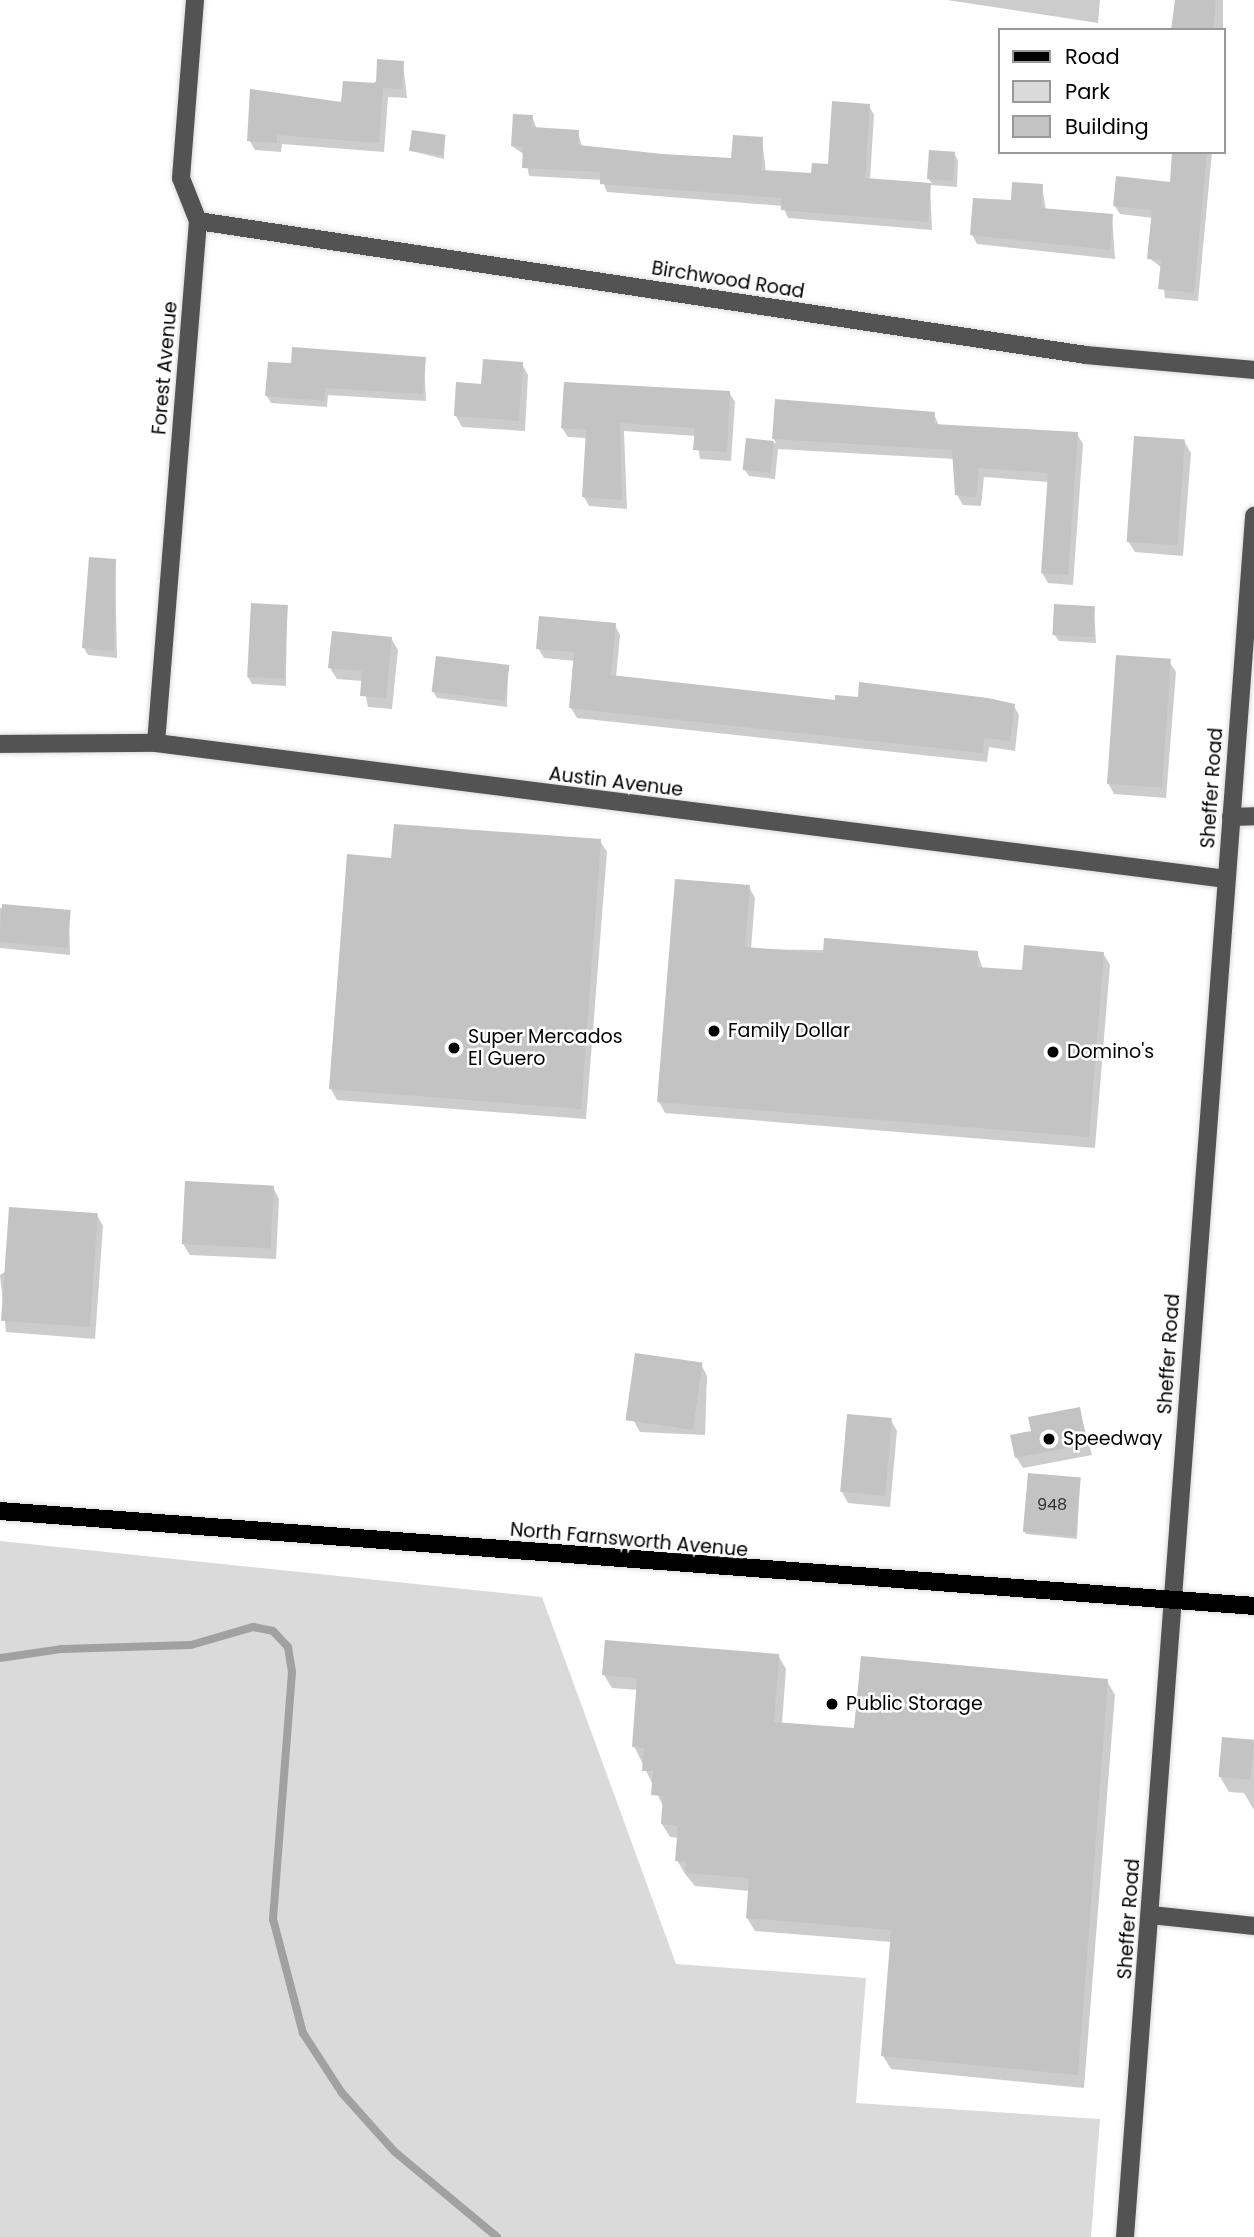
<!DOCTYPE html>
<html>
<head>
<meta charset="utf-8">
<style>
	body { margin:0 }
	#map { position:relative; width:1254px; height:2237px; overflow:hidden; background:#fff; font-family:Poppins,sans-serif }
	div>[style] { position:absolute }
	.green>* { inset:0; background:#dadada }
	.shadow>* { inset:0; background:#0003; transform-origin:0 0 }
	.stream>* { height:8px; margin:-4px; padding:0 4px; transform-origin:4px; border-radius:4px; background:#a1a1a1 }
	.building>* { inset:0; background:#c3c3c3; transform-origin:0 0 }
	.roads { filter:drop-shadow(0 0 2px #dbdbdb) drop-shadow(0 0 2px #dbdbdb) }
	.minor>* { height:18px; margin:-9px; padding:0 9px; transform-origin:9px; border-radius:9px; background:#535353 }
	.major>* { height:18px; margin:-9px; padding:0 9px; transform-origin:9px; border-radius:9px; background:#000 }
	.dots>* { width:19px; height:19px; translate:-50% -50%; box-sizing:border-box; border:4px solid #fff; border-radius:50% }
	span { translate:-50% -50%; white-space:nowrap; text-align:center; line-height:1.15; -webkit-text-stroke:5px #fff; paint-order:stroke }
	.number-label { font-size:16px; color:#313131 }
	.number-label span { -webkit-text-stroke-width:0 }
	.street-label { font-size:19px; color:#000 }
	.poi-label { font-size:19px; color:#000 }
	.left { translate:0 -50%; text-align:left }
	.legend { position:absolute; left:998px; top:28px; width:228px; height:126px; box-sizing:border-box; background:#fff; border:2px solid #999; margin:0; padding:9px 12px; list-style:none; font-size:21px; color:#000 }
	.legend li { display:flex; align-items:center; gap:14px; height:35px }
	.legend b { width:35px; border:2px solid #999 }
</style>
</head>
<body>
<div id="map">
	<div class="green">
		<div style="clip-path:polygon(0 1541px,542px 1597px,676px 1964px,866px 1978px,856px 2103px,1100px 2119px,1091px 2237px,0 2237px)"></div>
	</div>
	<div class="shadow">
		<div style="clip-path:polygon(947px 0,1100px 0,1098px 23px)"></div>
		<div style="left:1176px;top:0;width:47px;height:30px"></div>
		<div style="clip-path:polygon(403px 63px,407px 98px,388px 97px,384px 152px,282px 144px,281px 152px,255px 150px,249px 140px,343px 104px)"></div>
		<div style="clip-path:polygon(869px 106px,874px 115px,870px 180px,932px 184px,928px 178px,954px 153px,958px 161px,957px 187px,930px 185px,932px 230px,788px 218px,783px 206px,607px 192px,602px 180px,529px 176px,525px 155px,512px 146px,532px 117px,537px 129px,578px 132px,582px 147px,663px 156px,733px 160px,762px 139px,766px 172px,813px 175px,830px 166px)"></div>
		<div style="clip-path:polygon(445px 137px,444px 159px,411px 151px)"></div>
		<div style="clip-path:polygon(1173px 152px,1212px 152px,1198px 301px,1165px 298px,1162px 268px,1149px 258px,1153px 218px,1120px 214px,1114px 205px,1171px 184px)"></div>
		<div style="clip-path:polygon(1042px 186px,1046px 210px,1112px 215px,1115px 259px,977px 244px,972px 235px)"></div>
		<div style="clip-path:polygon(424px 359px,426px 401px,328px 395px,327px 407px,271px 403px,267px 396px,293px 365px)"></div>
		<div style="clip-path:polygon(522px 364px,528px 375px,525px 431px,462px 427px,456px 416px)"></div>
		<div style="clip-path:polygon(729px 392px,735px 402px,731px 461px,700px 459px,696px 436px,624px 431px,627px 509px,589px 506px,584px 497px,587px 438px,568px 437px,562px 428px)"></div>
		<div style="clip-path:polygon(934px 414px,939px 426px,1077px 434px,1083px 444px,1073px 585px,1048px 583px,1042px 573px,1049px 482px,984px 477px,981px 506px,963px 505px,957px 495px,954px 459px,778px 449px,775px 479px,749px 476px,744px 469px,747px 440px,776px 443px,774px 439px)"></div>
		<div style="clip-path:polygon(1184px 441px,1191px 453px,1183px 556px,1135px 552px,1128px 541px)"></div>
		<div style="clip-path:polygon(115px 560px,117px 658px,88px 655px,84px 648px)"></div>
		<div style="clip-path:polygon(287px 607px,286px 686px,252px 684px,248px 677px)"></div>
		<div style="clip-path:polygon(1094px 608px,1096px 643px,1059px 641px,1054px 634px)"></div>
		<div style="clip-path:polygon(615px 625px,620px 635px,616px 678px,836px 702px,1014px 706px,1019px 715px,1015px 751px,989px 747px,987px 762px,577px 718px,571px 708px,575px 661px,544px 658px,538px 648px)"></div>
		<div style="clip-path:polygon(391px 638px,398px 650px,392px 709px,368px 707px,363px 681px,337px 679px,330px 668px)"></div>
		<div style="clip-path:polygon(1169px 661px,1176px 672px,1166px 798px,1114px 794px,1108px 783px)"></div>
		<div style="clip-path:polygon(508px 667px,507px 707px,437px 698px,433px 691px)"></div>
		<div style="clip-path:polygon(600px 841px,607px 852px,586px 1119px,337px 1100px,331px 1089px,393px 859px)"></div>
		<div style="clip-path:polygon(749px 887px,755px 898px,751px 949px,977px 952px,983px 969px,1024px 972px,1103px 953px,1110px 965px,1095px 1148px,665px 1113px,659px 1102px)"></div>
		<div style="clip-path:polygon(0 908px,69px 912px,70px 955px,0 948px)"></div>
		<div style="clip-path:polygon(273px 1187px,279px 1199px,276px 1259px,190px 1255px,183px 1244px)"></div>
		<div style="clip-path:polygon(97px 1215px,103px 1226px,95px 1339px,6px 1332px,0 1275px)"></div>
		<div style="clip-path:polygon(701px 1364px,707px 1376px,705px 1435px,640px 1432px,634px 1421px)"></div>
		<div style="clip-path:polygon(1079px 1409px,1092px 1455px,1023px 1468px,1016px 1457px)"></div>
		<div style="clip-path:polygon(891px 1420px,897px 1431px,890px 1507px,848px 1503px,842px 1492px)"></div>
		<div style="clip-path:polygon(1080px 1480px,1077px 1539px,1026px 1534px,1024px 1531px)"></div>
		<div style="clip-path:polygon(778px 1655px,786px 1669px,782px 1724px,856px 1730px,1107px 1681px,1115px 1695px,1084px 2088px,891px 2069px,883px 2056px,892px 1942px,755px 1931px,747px 1918px,750px 1891px,695px 1886px,685px 1874px,677px 1860px,679px 1838px,670px 1837px,662px 1824px,664px 1808px,634px 1746px,638px 1690px,612px 1688px,604px 1675px)"></div>
		<div style="clip-path:polygon(1254px 1742px,1254px 1810px,1244px 1793px,1229px 1792px,1220px 1777px)"></div>
	</div>
	<div class="stream">
		<div style="left:0;top:1658px;width:63px;rotate:-8.3deg"></div>
		<div style="left:62px;top:1649px;width:129px;rotate:-1.8deg"></div>
		<div style="left:191px;top:1645px;width:65px;rotate:-16.2deg"></div>
		<div style="left:253px;top:1627px;width:20px;rotate:11deg"></div>
		<div style="left:273px;top:1631px;width:22px;rotate:47deg"></div>
		<div style="left:288px;top:1647px;width:25px;rotate:81deg"></div>
		<div style="left:292px;top:1672px;width:248px;rotate:94.4deg"></div>
		<div style="left:273px;top:1919px;width:118px;rotate:75.3deg"></div>
		<div style="left:303px;top:2033px;width:72px;rotate:57deg"></div>
		<div style="left:342px;top:2093px;width:79px;rotate:48.1deg"></div>
		<div style="left:395px;top:2152px;width:133px;rotate:39.8deg"></div>
	</div>
	<div class="building">
		<div style="clip-path:polygon(1175px 0,1216px 0,1213px 30px,1171px 30px)"></div>
		<div style="clip-path:polygon(377px 59px,404px 61px,402px 89px,383px 88px,379px 143px,277px 135px,277px 143px,247px 141px,250px 89px,341px 102px,343px 81px,376px 83px)"></div>
		<div style="clip-path:polygon(832px 101px,870px 104px,865px 178px,931px 183px,928px 222px,781px 210px,781px 198px,600px 184px,600px 172px,522px 168px,523px 147px,511px 146px,513px 114px,533px 115px,532px 127px,579px 130px,578px 145px,663px 154px,731px 158px,733px 135px,763px 137px,761px 170px,811px 173px,812px 163px,828px 164px)"></div>
		<div style="left:412px;top:130px;width:34px;height:21px;rotate:8deg"></div>
		<div style="left:929px;top:150px;width:26px;height:29px;rotate:4deg"></div>
		<div style="clip-path:polygon(1172px 152px,1207px 152px,1194px 293px,1158px 289px,1161px 260px,1147px 259px,1152px 210px,1113px 206px,1116px 176px,1170px 182px)"></div>
		<div style="clip-path:polygon(1012px 182px,1043px 184px,1041px 208px,1113px 214px,1110px 250px,970px 235px,973px 198px,1011px 200px)"></div>
		<div style="clip-path:polygon(292px 347px,426px 357px,423px 394px,325px 388px,324px 401px,265px 396px,268px 362px,291px 363px)"></div>
		<div style="clip-path:polygon(483px 359px,523px 362px,519px 421px,454px 416px,456px 382px,481px 384px)"></div>
		<div style="clip-path:polygon(564px 382px,730px 391px,727px 452px,693px 450px,695px 428px,620px 423px,622px 500px,582px 497px,586px 430px,561px 428px)"></div>
		<div style="clip-path:polygon(775px 399px,935px 412px,934px 424px,1078px 432px,1068px 575px,1041px 573px,1048px 473px,979px 468px,976px 497px,955px 495px,952px 450px,772px 439px)"></div>
		<div style="left:1134px;top:436px;width:51px;height:106px;rotate:4deg"></div>
		<div style="left:746px;top:438px;width:28px;height:32px;rotate:6deg"></div>
		<div style="clip-path:polygon(89px 557px,116px 559px,114px 651px,82px 648px)"></div>
		<div style="left:251px;top:603px;width:37px;height:74px;rotate:3deg"></div>
		<div style="left:1054px;top:604px;width:41px;height:31px;rotate:3deg"></div>
		<div style="clip-path:polygon(539px 616px,616px 623px,611px 675px,835px 700px,835px 695px,858px 697px,859px 682px,988px 698px,1015px 704px,1010px 741px,984px 738px,983px 753px,569px 708px,574px 652px,536px 649px)"></div>
		<div style="clip-path:polygon(332px 631px,392px 637px,386px 698px,360px 696px,362px 671px,328px 668px)"></div>
		<div style="left:1116px;top:655px;width:55px;height:129px;rotate:4deg"></div>
		<div style="left:436px;top:656px;width:74px;height:36px;rotate:7deg"></div>
		<div style="clip-path:polygon(394px 824px,601px 839px,581px 1109px,329px 1089px,347px 854px,391px 858px)"></div>
		<div style="clip-path:polygon(675px 879px,750px 885px,745px 947px,823px 953px,824px 938px,978px 951px,977px 967px,1022px 970px,1024px 945px,1104px 952px,1089px 1137px,657px 1102px)"></div>
		<div style="left:2px;top:904px;width:69px;height:38px;rotate:5deg"></div>
		<div style="left:185px;top:1181px;width:89px;height:63px;rotate:3deg"></div>
		<div style="left:9px;top:1207px;width:89px;height:114px;rotate:4deg"></div>
		<div style="left:635px;top:1353px;width:68px;height:68px;rotate:8deg"></div>
		<div style="clip-path:polygon(1080px 1407px,1087px 1444px,1015px 1458px,1010px 1435px,1031px 1431px,1028px 1417px)"></div>
		<div style="left:847px;top:1414px;width:45px;height:78px;rotate:5deg"></div>
		<div style="left:1028px;top:1473px;width:53px;height:59px;rotate:5deg"></div>
		<div style="clip-path:polygon(605px 1640px,779px 1654px,774px 1722px,854px 1728px,861px 1656px,1108px 1679px,1078px 2075px,881px 2056px,891px 1930px,746px 1918px,749px 1878px,685px 1873px,686px 1862px,675px 1861px,678px 1826px,661px 1824px,663px 1796px,651px 1795px,653px 1771px,642px 1771px,644px 1748px,632px 1747px,637px 1678px,602px 1675px)"></div>
		<div style="left:1222px;top:1737px;width:32px;height:40px;rotate:5deg"></div>
	</div>
	<div class="roads">
		<div class="minor">
			<div style="left:198px;top:221px;width:898px;rotate:8.58deg"></div>
			<div style="left:1086px;top:355px;width:169px;rotate:5.1deg"></div>
			<div style="left:156px;top:743px;width:524px;rotate:-85.4deg"></div>
			<div style="left:198px;top:221px;width:46px;rotate:-111.6deg"></div>
			<div style="left:181px;top:178px;width:179px;rotate:-85.5deg"></div>
			<div style="left:0;top:744px;width:156px;rotate:-0.4deg"></div>
			<div style="left:156px;top:743px;width:1079px;rotate:7.24deg"></div>
			<div style="left:1231px;top:817px;width:23px;rotate:-2deg"></div>
			<div style="left:1151px;top:1915px;width:104px;rotate:6.1deg"></div>
			<div style="left:1125px;top:2237px;width:1726px;rotate:-85.71deg"></div>
		</div>
		<div class="major">
			<div style="left:0;top:1511px;width:1258px;rotate:4.33deg"></div>
		</div>
	</div>
	<div class="dots">
		<div style="left:714px;top:1031px;background:#000"></div>
		<div style="left:454px;top:1048px;background:#000"></div>
		<div style="left:1053px;top:1052px;background:#000"></div>
		<div style="left:1049px;top:1439px;background:#000"></div>
		<div style="left:832px;top:1704px;background:#000"></div>
	</div>
	<div class="number-label">
		<span style="left:1052px;top:1505px">948</span>
	</div>
	<div class="street-label">
		<span style="left:728px;top:280px;rotate:9deg">Birchwood Road</span>
		<span style="left:165px;top:368px;rotate:-85deg">Forest Avenue</span>
		<span style="left:616px;top:782px;rotate:7deg">Austin Avenue</span>
		<span style="left:1212px;top:788px;rotate:-86deg">Sheffer Road</span>
		<span style="left:1169px;top:1354px;rotate:-86deg">Sheffer Road</span>
		<span style="left:629px;top:1540px;rotate:5deg">North Farnsworth Avenue</span>
		<span style="left:1129px;top:1919px;rotate:-86deg">Sheffer Road</span>
	</div>
	<div class="poi-label">
		<span class="left" style="left:728px;top:1031px">Family Dollar</span>
		<span class="left" style="left:468px;top:1048px">Super Mercados<br>El Guero</span>
		<span class="left" style="left:1067px;top:1052px">Domino's</span>
		<span class="left" style="left:1063px;top:1439px">Speedway</span>
		<span class="left" style="left:846px;top:1704px">Public Storage</span>
	</div>
	<ul class="legend">
	<li><b style="height:9px;background:#000"></b>Road</li>
	<li><b style="height:19px;background:#dadada"></b>Park</li>
	<li><b style="height:19px;background:#c3c3c3"></b>Building</li>
	</ul>
</div>
</body>
</html>
